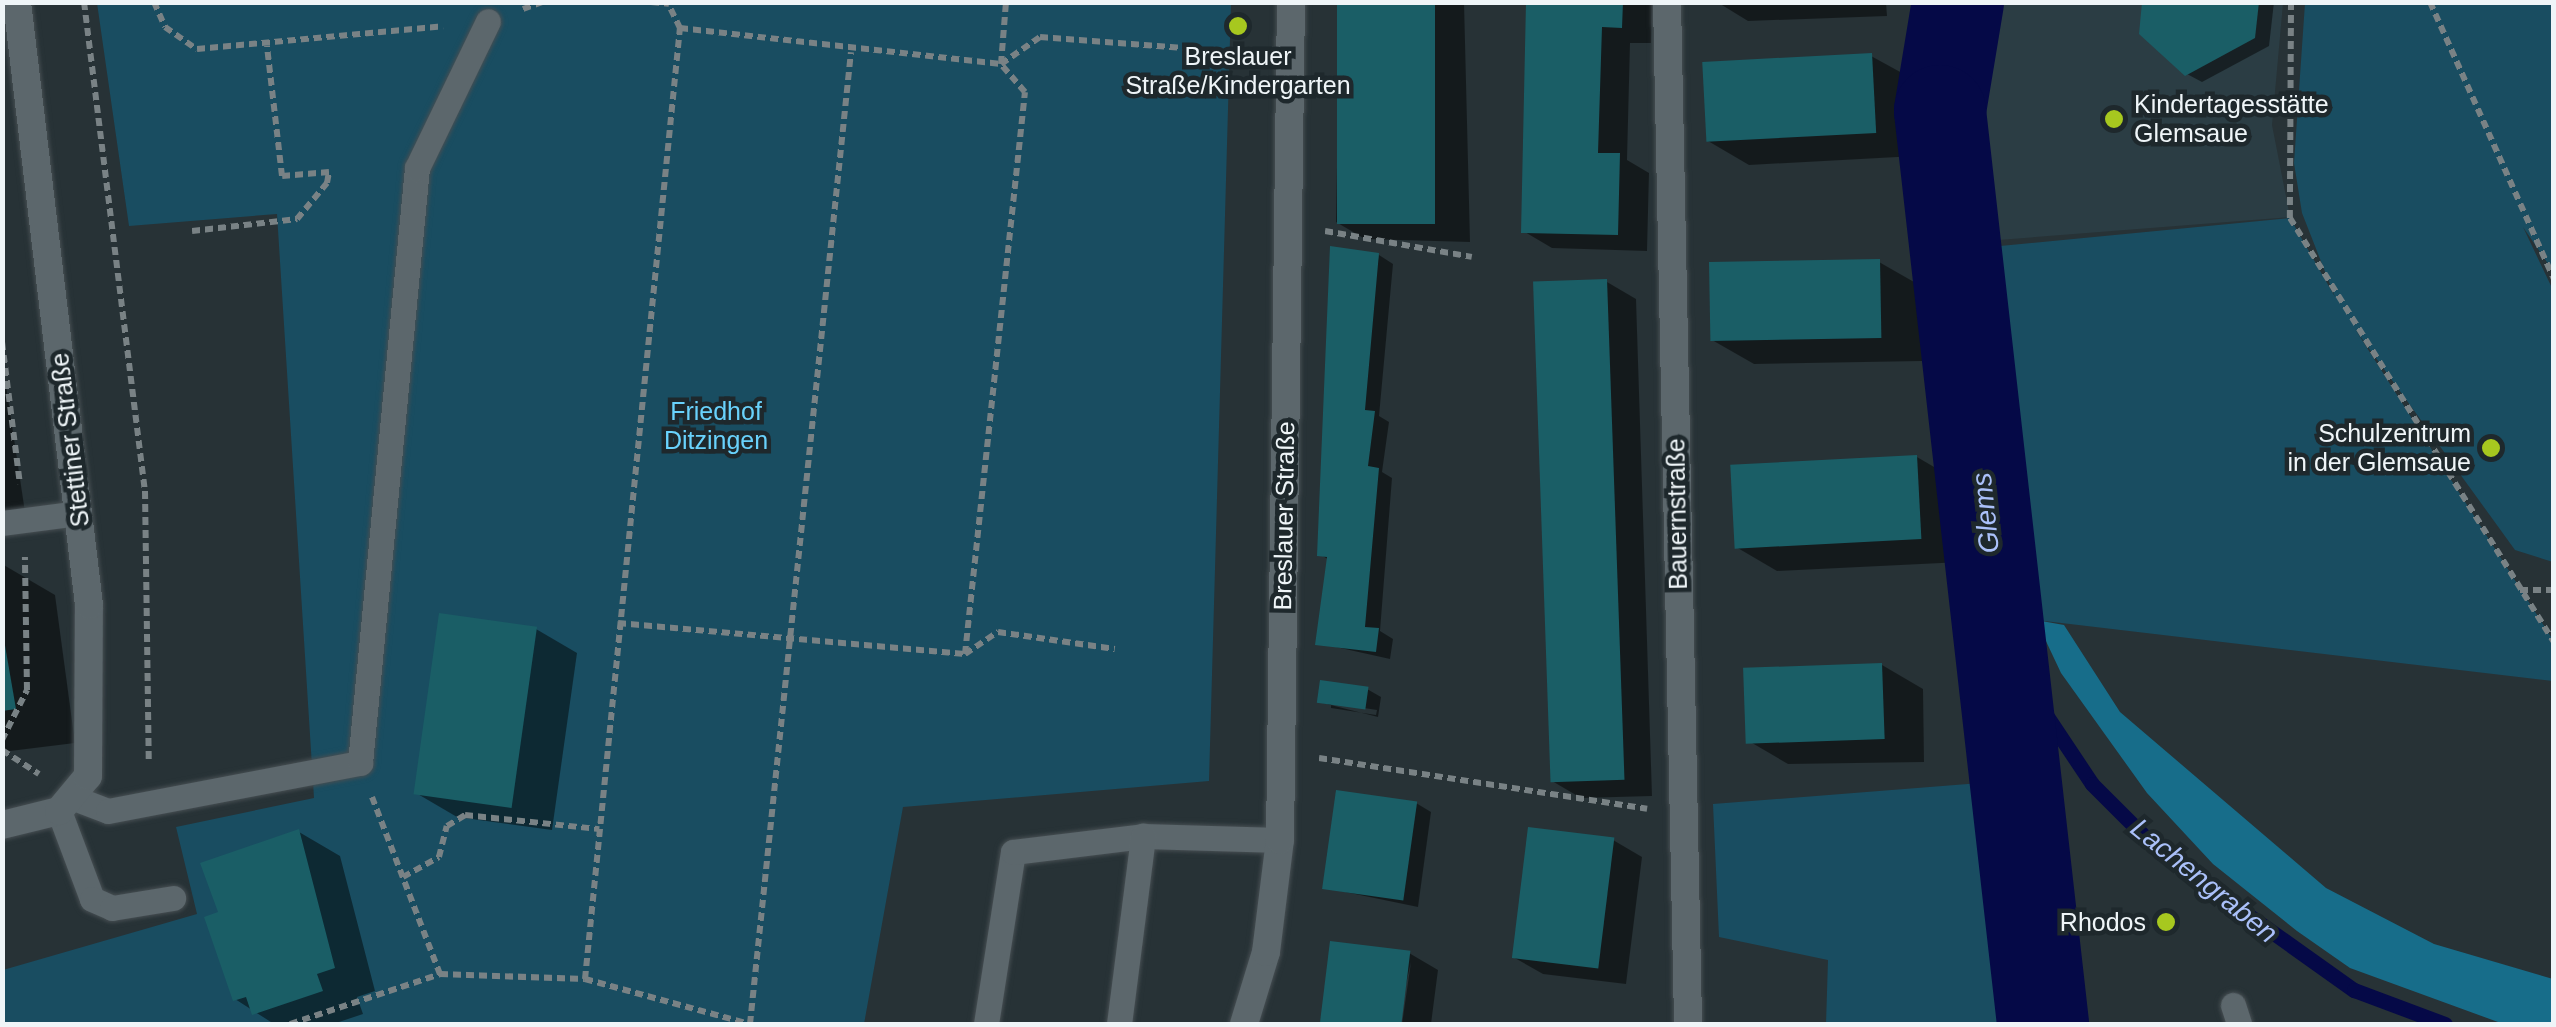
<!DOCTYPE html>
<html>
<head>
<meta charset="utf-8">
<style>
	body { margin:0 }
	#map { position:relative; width:2556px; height:1027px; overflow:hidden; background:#273236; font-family:Arial,sans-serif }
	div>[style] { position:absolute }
	.built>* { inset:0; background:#2b3d44 }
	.green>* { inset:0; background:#194d61 }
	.forest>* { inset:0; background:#176d8a }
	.shadow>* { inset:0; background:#0007 }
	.stream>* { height:15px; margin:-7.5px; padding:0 7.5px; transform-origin:7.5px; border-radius:7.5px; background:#050947 }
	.river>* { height:92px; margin:-46px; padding:0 46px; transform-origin:46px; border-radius:46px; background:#050947 }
	.building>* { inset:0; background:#1a5e66; transform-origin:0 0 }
	.path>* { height:6px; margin-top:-3px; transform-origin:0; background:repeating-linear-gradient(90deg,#798285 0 8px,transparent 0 13px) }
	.roads { filter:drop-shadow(0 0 2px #464e52) drop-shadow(0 0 2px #464e52) }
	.service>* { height:25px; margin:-12.5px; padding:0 12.5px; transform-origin:12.5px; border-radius:12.5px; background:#5c676c }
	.minor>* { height:28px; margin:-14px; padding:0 14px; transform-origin:14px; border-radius:14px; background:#5c676c }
	.dots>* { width:28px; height:28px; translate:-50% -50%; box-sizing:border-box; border:5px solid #1e282c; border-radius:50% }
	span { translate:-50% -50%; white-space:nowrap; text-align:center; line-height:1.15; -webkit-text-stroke:9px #1e282c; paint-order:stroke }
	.poi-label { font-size:25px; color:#eff5f8 }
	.left { translate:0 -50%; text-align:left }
	.right { translate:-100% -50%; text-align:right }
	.park-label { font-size:25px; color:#69d2fc }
	.street-label { font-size:25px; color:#eff5f8 }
	.water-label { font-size:28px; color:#aac0f9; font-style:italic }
	.frame { position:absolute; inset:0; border:5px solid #eff5f8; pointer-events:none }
</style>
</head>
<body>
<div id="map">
	<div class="built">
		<div style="clip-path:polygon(1972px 3px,2283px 3px,2272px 125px,2290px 217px,1972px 242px,1955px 113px)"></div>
	</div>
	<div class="green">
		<div style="clip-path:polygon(97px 3px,1231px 3px,1209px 781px,903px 807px,864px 1024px,3px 1024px,3px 970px,197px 914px,176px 827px,314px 798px,277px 214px,129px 226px)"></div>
		<div style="clip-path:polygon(1934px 3px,1960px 3px,1940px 111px,1997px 614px,2028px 688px,2076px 1024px,1826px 1024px,1828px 960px,1719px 937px,1713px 804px,1993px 782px,1917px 112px)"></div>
		<div style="clip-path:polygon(2305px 3px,2553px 3px,2553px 271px,2523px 227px,2553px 290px,2553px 562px,2515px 550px,2355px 329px,2553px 640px,2553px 681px,2036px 620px,2002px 498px,1969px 249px,2290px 218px,2335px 297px,2302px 213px,2294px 163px)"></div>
	</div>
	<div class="forest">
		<div style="clip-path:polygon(2036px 620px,2064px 625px,2120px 712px,2326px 888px,2434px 944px,2553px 979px,2553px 1024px,2498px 1022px,2350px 968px,2297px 931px,2213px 864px,2147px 793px,2061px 673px)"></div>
	</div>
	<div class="shadow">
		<div style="clip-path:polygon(1340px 2px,1464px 2px,1470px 242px,1365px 239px,1336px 222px)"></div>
		<div style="clip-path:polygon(1529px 2px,1652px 2px,1651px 43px,1630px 43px,1627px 160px,1649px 173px,1647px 251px,1552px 248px,1523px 231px)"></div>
		<div style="clip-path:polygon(1717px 2px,1886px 2px,1887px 16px,1748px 21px)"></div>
		<div style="clip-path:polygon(2144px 2px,2274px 2px,2269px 46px,2202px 82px,2187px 74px)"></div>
		<div style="clip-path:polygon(1871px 56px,1913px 79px,1916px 156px,1749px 165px,1708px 141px)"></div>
		<div style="clip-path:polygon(1379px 255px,1393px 264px,1379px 416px,1389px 422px,1382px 472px,1392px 478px,1380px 631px,1393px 639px,1390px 659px,1318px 643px,1329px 560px,1320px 554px)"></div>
		<div style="clip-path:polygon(1879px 262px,1921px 286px,1922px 361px,1754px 364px,1712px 340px)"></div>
		<div style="clip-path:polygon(1607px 282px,1636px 299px,1652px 796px,1581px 798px,1552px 781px)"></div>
		<div style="clip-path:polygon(2px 359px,25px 512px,2px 514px)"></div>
		<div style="clip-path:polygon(1917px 457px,1958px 481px,1962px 562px,1777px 571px,1736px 547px)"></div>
		<div style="clip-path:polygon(2px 564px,55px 595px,75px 743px,2px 752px)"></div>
		<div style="clip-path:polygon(536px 629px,577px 653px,552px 830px,457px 817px,416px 793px)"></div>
		<div style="clip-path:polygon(1882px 665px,1923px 689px,1924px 762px,1788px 764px,1747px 740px)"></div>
		<div style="clip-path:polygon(evenodd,1367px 689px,1381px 697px,1378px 717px,1319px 702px,1367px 689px,1331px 703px,1377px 710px,1376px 715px,1331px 708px,1331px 703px)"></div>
		<div style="clip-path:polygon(1416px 803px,1431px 812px,1418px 907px,1326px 888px)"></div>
		<div style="clip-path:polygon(299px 832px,340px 856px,375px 991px,357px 997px,363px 1014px,333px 1024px,274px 1024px,235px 999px,221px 914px)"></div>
		<div style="clip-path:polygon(1613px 840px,1642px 857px,1626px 984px,1543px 974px,1513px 957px)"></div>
		<div style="clip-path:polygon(1333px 944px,1409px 953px,1438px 970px,1431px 1024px,1402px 1024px,1411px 962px,1397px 1024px,1322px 1024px)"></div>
	</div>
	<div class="stream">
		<div style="left:1997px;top:614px;width:80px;rotate:67.3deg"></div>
		<div style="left:2028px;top:688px;width:115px;rotate:56.3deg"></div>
		<div style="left:2092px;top:784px;width:98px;rotate:45deg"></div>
		<div style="left:2161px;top:853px;width:237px;rotate:35.4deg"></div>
		<div style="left:2354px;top:990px;width:97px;rotate:20.5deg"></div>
	</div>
	<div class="river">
		<div style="left:1958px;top:2px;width:110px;rotate:99.4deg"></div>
		<div style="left:1940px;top:111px;width:919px;rotate:83.56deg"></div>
	</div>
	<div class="building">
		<div style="left:1337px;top:2px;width:98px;height:222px"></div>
		<div style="clip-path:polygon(1526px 2px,1623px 2px,1622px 28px,1602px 27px,1598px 153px,1620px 153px,1618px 235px,1521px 233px)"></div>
		<div style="clip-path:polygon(2142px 2px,2259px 2px,2255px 38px,2185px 76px,2139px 34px)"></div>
		<div style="left:1872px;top:53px;width:80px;height:170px;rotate:87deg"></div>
		<div style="clip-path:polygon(1330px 246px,1379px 253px,1365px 410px,1375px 411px,1368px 466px,1379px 468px,1365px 627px,1379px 628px,1376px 652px,1315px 645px,1327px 557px,1317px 556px)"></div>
		<div style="left:1880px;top:259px;width:79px;height:171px;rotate:89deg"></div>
		<div style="left:1607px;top:279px;width:501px;height:74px;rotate:88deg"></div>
		<div style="left:1917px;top:455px;width:84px;height:187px;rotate:87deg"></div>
		<div style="left:439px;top:613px;width:99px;height:183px;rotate:8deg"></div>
		<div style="clip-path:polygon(2px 628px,16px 709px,2px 711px)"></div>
		<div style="left:1882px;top:663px;width:76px;height:139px;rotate:88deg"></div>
		<div style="left:1320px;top:680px;width:49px;height:23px;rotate:8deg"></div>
		<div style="left:1336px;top:790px;width:82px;height:100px;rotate:8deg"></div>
		<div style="left:1528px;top:827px;width:87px;height:132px;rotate:7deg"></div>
		<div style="clip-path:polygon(299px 829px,335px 968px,317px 974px,323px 991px,252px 1015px,246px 997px,233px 1001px,204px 917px,218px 912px,200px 863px)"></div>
		<div style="left:1330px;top:941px;width:81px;height:84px;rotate:7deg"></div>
	</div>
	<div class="path">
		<div style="left:84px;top:2px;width:493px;rotate:82.9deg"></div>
		<div style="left:145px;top:491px;width:273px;rotate:89.2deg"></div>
		<div style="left:154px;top:2px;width:27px;rotate:66deg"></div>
		<div style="left:165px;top:27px;width:39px;rotate:35deg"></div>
		<div style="left:197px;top:49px;width:247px;rotate:-5.3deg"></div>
		<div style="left:651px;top:2px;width:18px;rotate:6deg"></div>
		<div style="left:2291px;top:2px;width:216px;rotate:90.3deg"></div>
		<div style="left:2290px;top:218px;width:499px;rotate:58.1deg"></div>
		<div style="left:2430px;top:2px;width:303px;rotate:65.9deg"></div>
		<div style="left:523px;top:9px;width:20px;rotate:-20deg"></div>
		<div style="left:680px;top:28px;width:323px;rotate:6.4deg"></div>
		<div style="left:1001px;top:64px;width:47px;rotate:-34.7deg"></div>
		<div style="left:1040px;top:37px;width:144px;rotate:4.4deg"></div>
		<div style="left:192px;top:231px;width:106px;rotate:-6.5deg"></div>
		<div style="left:297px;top:219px;width:47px;rotate:-50.2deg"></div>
		<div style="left:327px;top:183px;width:11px;rotate:-80deg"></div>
		<div style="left:329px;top:172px;width:47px;rotate:175.1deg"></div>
		<div style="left:282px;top:176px;width:131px;rotate:-96.6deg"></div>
		<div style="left:1325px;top:231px;width:149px;rotate:10deg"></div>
		<div style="left:2px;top:342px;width:143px;rotate:82.8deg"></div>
		<div style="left:2520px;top:590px;width:34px"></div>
		<div style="left:618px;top:623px;width:348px;rotate:5.1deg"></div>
		<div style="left:965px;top:654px;width:40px;rotate:-34deg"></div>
		<div style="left:998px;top:632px;width:118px;rotate:8.3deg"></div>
		<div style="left:965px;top:654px;width:565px;rotate:-83.91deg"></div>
		<div style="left:1025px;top:92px;width:37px;rotate:-131deg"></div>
		<div style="left:1001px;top:64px;width:62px;rotate:-85.4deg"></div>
		<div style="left:2px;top:740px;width:56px;rotate:-63.4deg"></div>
		<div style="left:27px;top:690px;width:133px;rotate:-90.9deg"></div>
		<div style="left:2px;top:750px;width:44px;rotate:33deg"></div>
		<div style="left:1319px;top:758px;width:332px;rotate:8.8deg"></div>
		<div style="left:372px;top:797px;width:190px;rotate:69deg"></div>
		<div style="left:403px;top:877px;width:41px;rotate:-29.1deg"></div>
		<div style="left:439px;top:857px;width:32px;rotate:-76deg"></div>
		<div style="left:447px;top:826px;width:21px;rotate:-31deg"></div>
		<div style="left:465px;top:815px;width:135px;rotate:6deg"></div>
		<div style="left:585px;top:979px;width:956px;rotate:-84.3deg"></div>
		<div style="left:680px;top:28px;width:25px;rotate:-116deg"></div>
		<div style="left:290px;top:1024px;width:158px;rotate:-18.4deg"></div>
		<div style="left:440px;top:974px;width:145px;rotate:2deg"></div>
		<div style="left:585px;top:979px;width:170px;rotate:15.3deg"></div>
		<div style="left:750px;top:1024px;width:977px;rotate:-84.07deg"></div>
	</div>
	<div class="roads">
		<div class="service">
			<div style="left:2px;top:523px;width:77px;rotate:-7.5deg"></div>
			<div style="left:74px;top:798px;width:36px;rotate:21deg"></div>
			<div style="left:108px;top:811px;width:257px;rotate:-10.8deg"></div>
			<div style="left:360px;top:763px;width:598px;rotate:-84.53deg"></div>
			<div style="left:417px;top:168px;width:163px;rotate:-64.2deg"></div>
			<div style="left:59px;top:811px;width:94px;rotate:69.4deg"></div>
			<div style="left:92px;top:899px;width:22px;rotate:24deg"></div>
			<div style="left:112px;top:908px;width:62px;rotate:-9.3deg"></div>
			<div style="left:2233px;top:1005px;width:20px;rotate:72deg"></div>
			<div style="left:986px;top:1024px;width:174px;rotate:-81.1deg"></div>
			<div style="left:1013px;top:852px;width:131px;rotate:-7deg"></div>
			<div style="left:1143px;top:836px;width:137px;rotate:1.7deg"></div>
			<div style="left:1119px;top:1024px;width:190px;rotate:-82.7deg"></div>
		</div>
		<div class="minor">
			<div style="left:1667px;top:2px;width:1022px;rotate:88.82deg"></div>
			<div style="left:2px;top:825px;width:59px;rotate:-13.8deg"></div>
			<div style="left:59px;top:811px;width:45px;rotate:-50.4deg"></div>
			<div style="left:88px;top:776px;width:171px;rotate:-89.7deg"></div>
			<div style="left:89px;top:605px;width:607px;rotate:-96.81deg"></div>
			<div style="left:1244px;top:1024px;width:75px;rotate:-73deg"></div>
			<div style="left:1266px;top:952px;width:113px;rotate:-82.9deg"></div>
			<div style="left:1280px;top:840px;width:838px;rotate:-89.25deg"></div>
		</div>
	</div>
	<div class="dots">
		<div style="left:1238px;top:26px;background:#a7c81f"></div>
		<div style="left:2114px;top:119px;background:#a7c81f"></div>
		<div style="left:2491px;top:448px;background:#a7c81f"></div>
		<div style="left:2166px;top:922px;background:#a7c81f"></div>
	</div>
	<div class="poi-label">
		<span style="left:1238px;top:71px">Breslauer<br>Straße/Kindergarten</span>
		<span class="left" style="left:2134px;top:119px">Kindertagesstätte<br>Glemsaue</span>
		<span class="right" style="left:2471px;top:448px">Schulzentrum<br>in der Glemsaue</span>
		<span class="right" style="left:2146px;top:922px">Rhodos</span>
	</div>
	<div class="park-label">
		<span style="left:716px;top:426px">Friedhof<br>Ditzingen</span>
	</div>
	<div class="street-label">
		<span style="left:70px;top:440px;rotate:-97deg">Stettiner Straße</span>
		<span style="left:1677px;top:514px;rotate:-91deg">Bauernstraße</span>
		<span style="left:1284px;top:516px;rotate:-89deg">Breslauer Straße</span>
	</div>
	<div class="water-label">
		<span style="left:1986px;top:513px;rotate:-96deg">Glems</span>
		<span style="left:2204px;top:881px;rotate:39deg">Lachengraben</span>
	</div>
	<div class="frame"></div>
</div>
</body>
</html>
